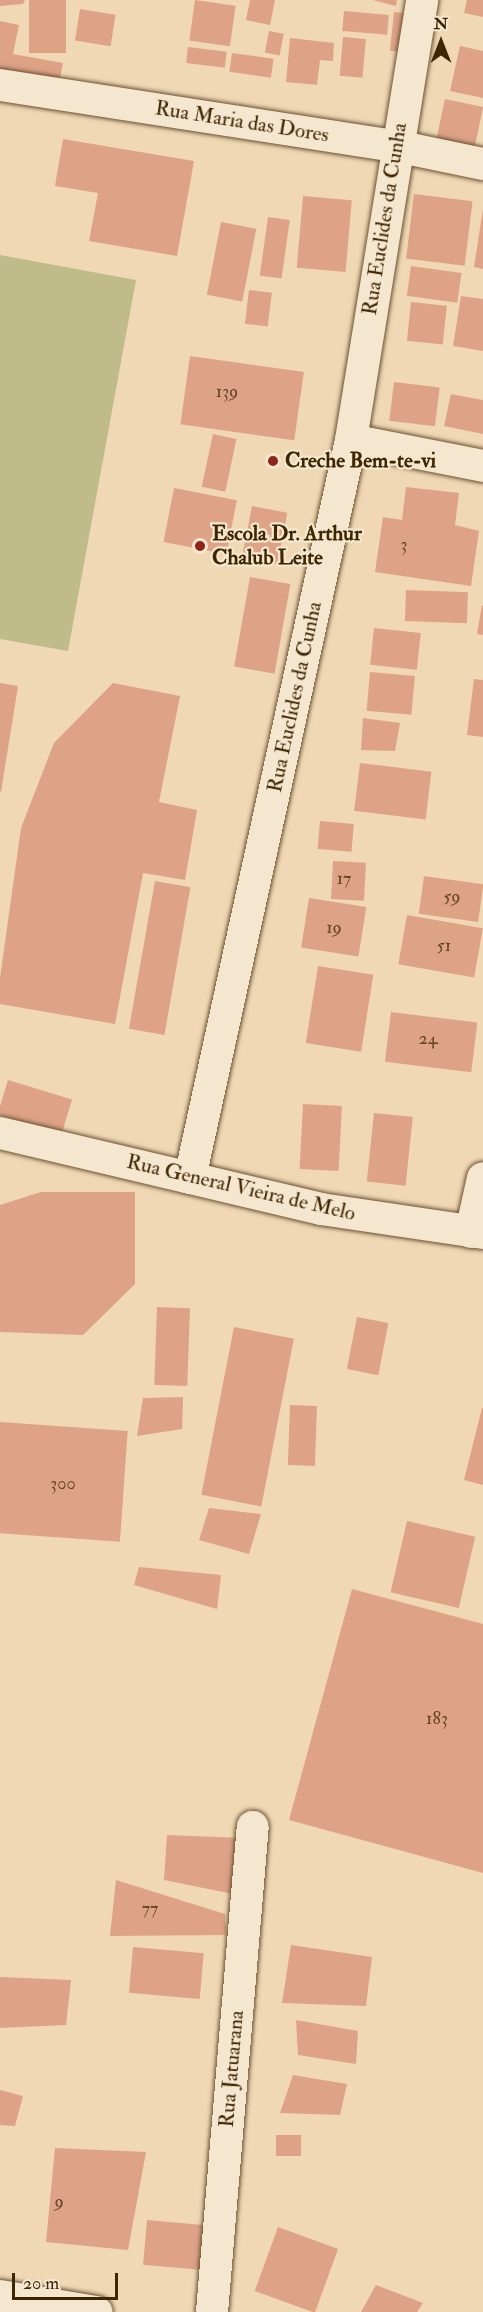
<!DOCTYPE html>
<html>
<head>
<meta charset="utf-8">
<style>
	body { margin:0 }
	#map { position:relative; width:483px; height:2312px; overflow:hidden; background:#f0d8b5; font-family:"IM FELL Double Pica",serif }
	div>[style] { position:absolute }
	.green>* { inset:0; background:#c0bc89 }
	.building>* { inset:0; background:#dea286; transform-origin:0 0 }
	.roads { filter:drop-shadow(0 0 2px #6a5230) drop-shadow(0 0 2px #6a5230) }
	.minor>* { height:32px; margin:-16px; padding:0 16px; transform-origin:16px; border-radius:16px; background:#f5e6cf }
	.tertiary>* { height:33px; margin:-16.5px; padding:0 16.5px; transform-origin:16.5px; border-radius:16.5px; background:#f5e6cf }
	.dots>* { width:16px; height:16px; translate:-50% -50%; box-sizing:border-box; border:3px solid #f5e6cf; border-radius:50% }
	span { translate:-50% -50%; white-space:nowrap; text-align:center; line-height:1.15; -webkit-text-stroke:4.5px #f5e6cf; paint-order:stroke }
	.number-label { font-size:18px; color:#664524 }
	.number-label span { -webkit-text-stroke-width:0 }
	.street-label { font-size:21px; color:#3e2603 }
	.poi-label { font-size:21px; color:#3e2603; font-weight:700 }
	.left { translate:0 -50%; text-align:left }
	.north { position:absolute; left:411px; top:12px; width:60px; height:60px; -webkit-text-stroke:4px #f5e6cf; paint-order:stroke; rotate:0deg; font-size:16px; font-weight:700; line-height:24px; text-align:center; color:#3e2603 }
	.north::after { content:''; display:block; margin:auto; width:21px; height:27px; background:#3e2603; clip-path:polygon(50% 0,100% 100%,50% 72%,0 100%) }
	.scale { position:absolute; left:12px; top:2273px; width:106px; height:27px; box-sizing:border-box; border:3px solid #3e2603; border-top:0; padding-left:8px; font-size:18px; line-height:21px; white-space:nowrap; color:#3e2603; -webkit-text-stroke:4px #f5e6cf; paint-order:stroke }
</style>
</head>
<body>
<div id="map">
	<div class="green">
		<div style="clip-path:polygon(0 255px,136px 280px,68px 651px,0 639px)"></div>
	</div>
	<div class="building">
		<div style="clip-path:polygon(0 0,25px 0,23px 4px,0 6px)"></div>
		<div style="left:29px;top:0;width:37px;height:53px"></div>
		<div style="left:195px;top:0;width:41px;height:41px;rotate:8deg"></div>
		<div style="clip-path:polygon(250px 0,275px 0,270px 25px,246px 20px)"></div>
		<div style="clip-path:polygon(373px 0,397px 0,396px 6px)"></div>
		<div style="clip-path:polygon(467px 0,483px 0,483px 17px,464px 13px)"></div>
		<div style="left:80px;top:9px;width:36px;height:32px;rotate:9deg"></div>
		<div style="left:344px;top:11px;width:45px;height:20px;rotate:5deg"></div>
		<div style="left:394px;top:12px;width:19px;height:39px;rotate:6deg"></div>
		<div style="clip-path:polygon(0 21px,19px 25px,13px 54px,63px 63px,58px 88px,0 77px)"></div>
		<div style="left:269px;top:31px;width:15px;height:22px;rotate:11deg"></div>
		<div style="left:343px;top:37px;width:23px;height:39px;rotate:5deg"></div>
		<div style="clip-path:polygon(290px 38px,334px 43px,333px 61px,320px 60px,317px 85px,286px 82px)"></div>
		<div style="clip-path:polygon(460px 46px,483px 51px,483px 98px,450px 91px)"></div>
		<div style="left:188px;top:47px;width:39px;height:16px;rotate:7deg"></div>
		<div style="left:232px;top:53px;width:42px;height:19px;rotate:8deg"></div>
		<div style="left:445px;top:99px;width:39px;height:42px;rotate:12deg"></div>
		<div style="clip-path:polygon(63px 139px,194px 161px,177px 256px,89px 241px,98px 193px,55px 186px)"></div>
		<div style="left:414px;top:194px;width:59px;height:65px;rotate:7deg"></div>
		<div style="left:303px;top:196px;width:49px;height:72px;rotate:5deg"></div>
		<div style="clip-path:polygon(483px 209px,483px 269px,474px 267px)"></div>
		<div style="left:268px;top:217px;width:22px;height:59px;rotate:8deg"></div>
		<div style="left:221px;top:222px;width:36px;height:74px;rotate:11deg"></div>
		<div style="left:411px;top:266px;width:51px;height:30px;rotate:8deg"></div>
		<div style="left:249px;top:290px;width:23px;height:34px;rotate:7deg"></div>
		<div style="clip-path:polygon(461px 296px,483px 299px,483px 351px,453px 346px)"></div>
		<div style="left:411px;top:302px;width:36px;height:39px;rotate:6deg"></div>
		<div style="left:190px;top:356px;width:115px;height:69px;rotate:8deg"></div>
		<div style="left:394px;top:382px;width:46px;height:39px;rotate:7deg"></div>
		<div style="clip-path:polygon(451px 394px,483px 400px,483px 434px,444px 426px)"></div>
		<div style="left:213px;top:434px;width:24px;height:54px;rotate:12deg"></div>
		<div style="clip-path:polygon(406px 487px,459px 493px,455px 525px,479px 531px,471px 586px,375px 572px,383px 517px,402px 520px)"></div>
		<div style="left:174px;top:488px;width:64px;height:55px;rotate:11deg"></div>
		<div style="left:252px;top:506px;width:36px;height:52px;rotate:11deg"></div>
		<div style="left:250px;top:577px;width:41px;height:91px;rotate:10deg"></div>
		<div style="left:406px;top:590px;width:62px;height:31px;rotate:2deg"></div>
		<div style="clip-path:polygon(482px 605px,483px 606px,483px 635px,477px 634px)"></div>
		<div style="left:374px;top:628px;width:47px;height:37px;rotate:6deg"></div>
		<div style="left:370px;top:672px;width:45px;height:39px;rotate:5deg"></div>
		<div style="clip-path:polygon(474px 679px,483px 680px,483px 737px,467px 735px)"></div>
		<div style="clip-path:polygon(0 683px,18px 686px,1px 792px,0 791px)"></div>
		<div style="clip-path:polygon(113px 683px,180px 696px,159px 802px,197px 810px,185px 880px,143px 873px,115px 1024px,0 1004px,0 978px,21px 828px,54px 743px)"></div>
		<div style="clip-path:polygon(363px 718px,400px 723px,395px 751px,361px 750px)"></div>
		<div style="left:360px;top:763px;width:72px;height:48px;rotate:7deg"></div>
		<div style="left:320px;top:821px;width:34px;height:28px;rotate:5deg"></div>
		<div style="left:333px;top:861px;width:33px;height:38px;rotate:3deg"></div>
		<div style="left:424px;top:876px;width:60px;height:38px;rotate:8deg"></div>
		<div style="left:155px;top:881px;width:36px;height:150px;rotate:10deg"></div>
		<div style="left:309px;top:898px;width:58px;height:50px;rotate:9deg"></div>
		<div style="left:407px;top:915px;width:77px;height:50px;rotate:10deg"></div>
		<div style="left:318px;top:966px;width:56px;height:78px;rotate:9deg"></div>
		<div style="left:391px;top:1012px;width:87px;height:50px;rotate:7deg"></div>
		<div style="left:8px;top:1080px;width:67px;height:36px;rotate:17deg"></div>
		<div style="left:303px;top:1104px;width:39px;height:65px;rotate:3deg"></div>
		<div style="left:374px;top:1113px;width:39px;height:69px;rotate:6deg"></div>
		<div style="clip-path:polygon(41px 1192px,135px 1192px,135px 1284px,83px 1335px,0 1332px,0 1205px)"></div>
		<div style="left:157px;top:1307px;width:33px;height:78px;rotate:2deg"></div>
		<div style="left:357px;top:1317px;width:32px;height:53px;rotate:11deg"></div>
		<div style="left:234px;top:1327px;width:61px;height:171px;rotate:11deg"></div>
		<div style="clip-path:polygon(183px 1397px,182px 1429px,137px 1436px,143px 1398px)"></div>
		<div style="left:290px;top:1405px;width:27px;height:60px;rotate:2deg"></div>
		<div style="clip-path:polygon(482px 1408px,483px 1408px,483px 1485px,464px 1480px)"></div>
		<div style="left:0;top:1422px;width:128px;height:111px;rotate:4deg"></div>
		<div style="clip-path:polygon(209px 1508px,261px 1514px,249px 1554px,199px 1540px)"></div>
		<div style="left:407px;top:1521px;width:70px;height:73px;rotate:13deg"></div>
		<div style="clip-path:polygon(139px 1567px,221px 1575px,217px 1609px,134px 1585px)"></div>
		<div style="clip-path:polygon(352px 1589px,483px 1624px,483px 1873px,289px 1820px)"></div>
		<div style="clip-path:polygon(167px 1835px,243px 1838px,233px 1894px,164px 1880px)"></div>
		<div style="clip-path:polygon(116px 1880px,225px 1914px,226px 1935px,110px 1936px)"></div>
		<div style="clip-path:polygon(291px 1945px,372px 1957px,366px 2006px,282px 2003px)"></div>
		<div style="left:133px;top:1947px;width:71px;height:46px;rotate:5deg"></div>
		<div style="clip-path:polygon(0 1977px,71px 1980px,66px 2025px,0 2028px)"></div>
		<div style="clip-path:polygon(296px 2020px,358px 2031px,356px 2064px,298px 2055px)"></div>
		<div style="clip-path:polygon(293px 2075px,347px 2084px,340px 2115px,280px 2113px)"></div>
		<div style="clip-path:polygon(0 2090px,23px 2096px,15px 2126px,0 2125px)"></div>
		<div style="left:276px;top:2135px;width:25px;height:21px"></div>
		<div style="clip-path:polygon(55px 2148px,146px 2152px,128px 2250px,46px 2242px)"></div>
		<div style="left:147px;top:2220px;width:59px;height:45px;rotate:5deg"></div>
		<div style="left:278px;top:2227px;width:64px;height:68px;rotate:20deg"></div>
		<div style="clip-path:polygon(376px 2285px,423px 2303px,417px 2312px,361px 2312px)"></div>
	</div>
	<div class="roads">
		<div class="minor">
			<div style="left:0;top:85px;width:401px;rotate:8.8deg"></div>
			<div style="left:396px;top:146px;width:89px;rotate:11.7deg"></div>
			<div style="left:351px;top:440px;width:135px;rotate:11.1deg"></div>
			<div style="left:0;top:1133px;width:330px;rotate:13.3deg"></div>
			<div style="left:321px;top:1209px;width:164px;rotate:8.4deg"></div>
			<div style="left:190px;top:1178px;width:755px;rotate:-77.69deg"></div>
			<div style="left:351px;top:440px;width:446px;rotate:-80.8deg"></div>
			<div style="left:471px;top:1232px;width:55px;rotate:-77.5deg"></div>
			<div style="left:212px;top:2312px;width:487px;rotate:-85.2deg"></div>
		</div>
		<div class="tertiary">
			<div style="left:0;top:2296px;width:97px;rotate:9.5deg"></div>
		</div>
	</div>
	<div class="dots">
		<div style="left:273px;top:461px;background:#8f2418"></div>
		<div style="left:200px;top:546px;background:#8f2418"></div>
	</div>
	<div class="number-label">
		<span style="left:227px;top:392px">139</span>
		<span style="left:404px;top:545px">3</span>
		<span style="left:344px;top:879px">17</span>
		<span style="left:452px;top:897px">59</span>
		<span style="left:334px;top:928px">19</span>
		<span style="left:444px;top:946px">51</span>
		<span style="left:428px;top:1039px">24</span>
		<span style="left:63px;top:1484px">300</span>
		<span style="left:437px;top:1719px">183</span>
		<span style="left:150px;top:1909px">77</span>
		<span style="left:59px;top:2202px">9</span>
	</div>
	<div class="street-label">
		<span style="left:242px;top:122px;rotate:9deg">Rua Maria das Dores</span>
		<span style="left:385px;top:219px;rotate:-81deg">Rua Euclides da Cunha</span>
		<span style="left:295px;top:697px;rotate:-78deg">Rua Euclides da Cunha</span>
		<span style="left:241px;top:1188px;rotate:13deg">Rua General Vieira de Melo</span>
		<span style="left:232px;top:2069px;rotate:-85deg">Rua Jatuarana</span>
	</div>
	<div class="poi-label">
		<span class="left" style="left:285px;top:461px">Creche Bem-te-vi</span>
		<span class="left" style="left:212px;top:546px">Escola Dr. Arthur<br>Chalub Leite</span>
	</div>
	<div class="north">N</div>
	<div class="scale">20 m</div>
</div>
</body>
</html>
